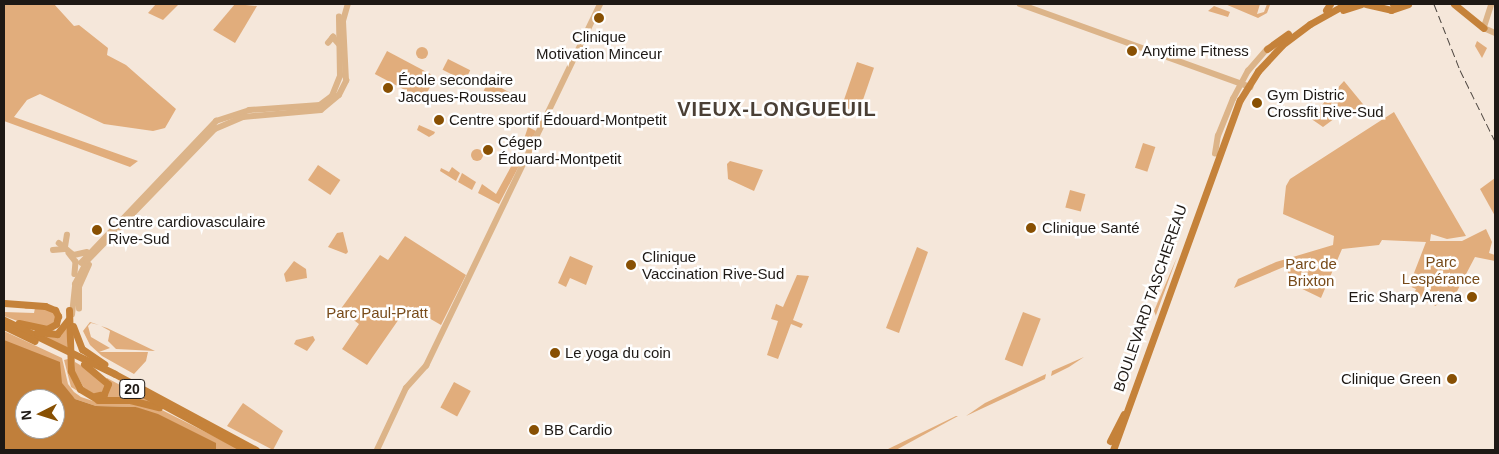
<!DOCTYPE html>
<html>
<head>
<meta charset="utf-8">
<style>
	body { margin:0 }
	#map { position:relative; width:1499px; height:454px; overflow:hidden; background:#f5e7da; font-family:Arial,sans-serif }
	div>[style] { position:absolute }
	.green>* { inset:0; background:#e1ad7c; transform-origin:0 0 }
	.round { border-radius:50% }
	.water>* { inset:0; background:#c07f3b }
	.major>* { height:5.5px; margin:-2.75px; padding:0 2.75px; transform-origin:2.75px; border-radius:2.75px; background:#dcb489 }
	.highway>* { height:7px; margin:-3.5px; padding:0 3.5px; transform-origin:3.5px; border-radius:3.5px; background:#c5823a }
	.rail>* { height:1px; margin-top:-0.5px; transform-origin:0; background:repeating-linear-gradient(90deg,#4e4741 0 8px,transparent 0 12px) }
	.dots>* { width:14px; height:14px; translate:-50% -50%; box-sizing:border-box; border:2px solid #fff; border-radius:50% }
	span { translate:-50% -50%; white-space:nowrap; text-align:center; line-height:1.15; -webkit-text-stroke:5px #fff; paint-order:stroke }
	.shield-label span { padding:1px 4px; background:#fff; border:1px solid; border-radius:4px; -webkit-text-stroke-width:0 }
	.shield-label { font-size:14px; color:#1e1915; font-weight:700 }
	.poi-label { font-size:15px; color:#1e1915 }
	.left { translate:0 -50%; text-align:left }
	.right { translate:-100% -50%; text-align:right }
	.park-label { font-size:15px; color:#784b1a }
	.street-label { font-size:15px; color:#1e1915 }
	.district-label { font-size:20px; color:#4a3f35; font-weight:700; letter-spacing:1px }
	.frame { position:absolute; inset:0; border:5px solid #1e1915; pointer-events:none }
	.north { position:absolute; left:15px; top:389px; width:50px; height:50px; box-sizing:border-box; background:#fff; border:1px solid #a5a3a1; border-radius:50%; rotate:265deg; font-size:14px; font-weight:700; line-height:20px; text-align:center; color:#1e1915 }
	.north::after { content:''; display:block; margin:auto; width:18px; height:22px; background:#885003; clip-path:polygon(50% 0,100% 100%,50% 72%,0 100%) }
</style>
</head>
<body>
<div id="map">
	<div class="green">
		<div style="clip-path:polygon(4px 4px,54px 4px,74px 26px,79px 25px,108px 48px,107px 55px,126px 65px,176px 109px,165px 128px,153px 131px,104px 124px,40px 94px,27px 100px,14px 117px,138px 161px,130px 167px,4px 121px)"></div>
		<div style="clip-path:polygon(156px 4px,179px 4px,163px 20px,148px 13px)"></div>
		<div style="clip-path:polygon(235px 4px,257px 6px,235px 43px,213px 30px)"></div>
		<div style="clip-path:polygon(1225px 4px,1260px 4px,1257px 14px,1264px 12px,1267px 4px,1270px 5px,1267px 13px,1258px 18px)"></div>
		<div style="clip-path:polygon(1214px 6px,1230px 12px,1228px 17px,1208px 11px)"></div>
		<div style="clip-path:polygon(1477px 41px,1487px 48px,1482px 58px,1475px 46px)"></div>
		<div class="round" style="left:416px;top:47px;width:12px;height:12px"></div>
		<div style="left:387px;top:51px;width:55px;height:26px;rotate:28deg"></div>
		<div style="left:448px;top:59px;width:25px;height:12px;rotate:27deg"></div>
		<div style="left:857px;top:62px;width:18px;height:47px;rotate:19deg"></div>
		<div style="left:489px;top:81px;width:25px;height:11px;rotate:29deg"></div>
		<div style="clip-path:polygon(1344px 81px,1367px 109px,1356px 116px,1350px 107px,1323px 127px,1310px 118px)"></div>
		<div style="clip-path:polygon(1394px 112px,1466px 236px,1447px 239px,1431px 234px,1430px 241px,1462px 241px,1486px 229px,1492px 242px,1489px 253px,1495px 255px,1495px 261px,1475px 257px,1454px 297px,1442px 292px,1436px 306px,1413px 296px,1416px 289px,1409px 286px,1426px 242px,1382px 240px,1379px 245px,1342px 249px,1321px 298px,1292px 284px,1286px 266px,1234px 288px,1238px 279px,1276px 262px,1333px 245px,1334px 236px,1283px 214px,1286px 186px,1290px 179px)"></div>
		<div style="clip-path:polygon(419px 125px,435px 132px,434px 134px,429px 137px,417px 130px)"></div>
		<div style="clip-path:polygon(528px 127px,536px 131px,526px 152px,522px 145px)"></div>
		<div style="left:1143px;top:143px;width:13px;height:26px;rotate:18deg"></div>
		<div class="round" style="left:471px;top:149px;width:12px;height:12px"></div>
		<div style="clip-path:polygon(730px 161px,763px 170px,754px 191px,728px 179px,727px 164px)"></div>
		<div style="clip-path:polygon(513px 163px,519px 166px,499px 204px,478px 193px,482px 184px,496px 194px)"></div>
		<div style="left:318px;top:165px;width:27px;height:18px;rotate:34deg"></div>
		<div style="clip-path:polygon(452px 167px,460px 173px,456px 181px,440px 171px,441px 168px,449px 172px)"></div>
		<div style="clip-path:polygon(462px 173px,476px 182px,472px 190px,458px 182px)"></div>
		<div style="clip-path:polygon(1495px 178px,1495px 216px,1480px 189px)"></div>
		<div style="left:1070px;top:190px;width:16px;height:18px;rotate:15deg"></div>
		<div style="clip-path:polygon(343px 232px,348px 252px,346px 254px,328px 247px,337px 233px)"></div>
		<div style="clip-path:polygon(405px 236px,466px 275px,441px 325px,408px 306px,367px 365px,342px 349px,359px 324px,340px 310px,380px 255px,388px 260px)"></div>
		<div style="clip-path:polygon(917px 247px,928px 252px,899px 333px,886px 328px)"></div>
		<div style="clip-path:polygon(570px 256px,593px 266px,586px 285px,570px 278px,566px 287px,558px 283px)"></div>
		<div style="clip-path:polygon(1177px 257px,1156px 315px,1156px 316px,1154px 311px)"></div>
		<div style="clip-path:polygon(294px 261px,306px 269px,307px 278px,286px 282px,284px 274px)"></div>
		<div style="clip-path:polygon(797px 275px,809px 276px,793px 320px,803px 324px,801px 328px,791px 324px,778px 359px,767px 355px,778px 321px,771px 319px,776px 304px,783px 307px)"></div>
		<div style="clip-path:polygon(30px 306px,44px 307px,57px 315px,51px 327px,31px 326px,4px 316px,4px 312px,34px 313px,35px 308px,24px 309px)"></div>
		<div style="left:1023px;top:312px;width:19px;height:51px;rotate:21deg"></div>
		<div style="clip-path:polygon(90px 322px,99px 325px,91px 323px,88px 326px,91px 337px,110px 348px,99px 352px,148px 352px,146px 361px,134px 374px,102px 356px,90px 345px,83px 331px)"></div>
		<div style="clip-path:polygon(101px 326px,107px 328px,155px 351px,116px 349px,108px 341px,110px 331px)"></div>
		<div style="clip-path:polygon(67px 327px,67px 349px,32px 331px,60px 334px)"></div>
		<div style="clip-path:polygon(4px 331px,62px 358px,68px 384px,74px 392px,81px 397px,96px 402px,71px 387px,64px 360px,68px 359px,80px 391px,154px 406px,241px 450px,194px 450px,136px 407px,96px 406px,75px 399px,4px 342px)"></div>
		<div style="clip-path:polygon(313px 336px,315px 340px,307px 351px,294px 344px,296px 340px)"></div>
		<div style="clip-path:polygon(1084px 357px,1069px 367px,1051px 376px,1052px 371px)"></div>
		<div style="clip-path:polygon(75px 362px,102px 378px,106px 389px,95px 395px,84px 388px,75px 372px)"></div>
		<div style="clip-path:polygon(1046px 374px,1045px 379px,966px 416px,985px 403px)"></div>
		<div style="clip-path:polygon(107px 378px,154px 403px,100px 397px)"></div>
		<div style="left:454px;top:382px;width:19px;height:29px;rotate:28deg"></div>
		<div style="clip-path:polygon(243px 403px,283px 431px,273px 450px,227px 426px)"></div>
		<div style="clip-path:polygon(958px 416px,896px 450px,886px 450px,956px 416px)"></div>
	</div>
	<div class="water">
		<div style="clip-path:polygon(evenodd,4px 340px,60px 362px,62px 383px,75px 399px,96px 406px,136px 407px,158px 414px,216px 443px,216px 450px,4px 450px,4px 340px,25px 399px,55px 399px,55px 429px,25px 429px,25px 399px)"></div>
	</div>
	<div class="major">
		<div style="left:1020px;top:4px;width:245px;rotate:19.8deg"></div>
		<div style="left:1492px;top:4px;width:25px;rotate:108deg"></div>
		<div style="left:1484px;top:28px;width:12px;rotate:24deg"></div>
		<div style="left:328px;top:43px;width:8px;rotate:-50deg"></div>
		<div style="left:333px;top:37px;width:9px;rotate:49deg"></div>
		<div style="left:1215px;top:154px;width:18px;rotate:-81deg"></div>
		<div style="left:1218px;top:136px;width:40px;rotate:-68deg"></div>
		<div style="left:1233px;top:99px;width:32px;rotate:-62deg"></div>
		<div style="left:1248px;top:71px;width:29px;rotate:-49deg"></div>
		<div style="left:126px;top:222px;width:8px;rotate:-14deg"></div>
		<div style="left:134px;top:220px;width:8px;rotate:23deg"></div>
		<div style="left:59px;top:243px;width:19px;rotate:39deg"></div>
		<div style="left:74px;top:255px;width:13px;rotate:-13deg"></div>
		<div style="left:65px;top:247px;width:12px;rotate:-81deg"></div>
		<div style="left:53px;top:250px;width:11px;rotate:-5deg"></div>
		<div style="left:69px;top:253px;width:11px;rotate:52deg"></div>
		<div style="left:76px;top:262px;width:12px;rotate:95deg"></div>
		<div style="left:81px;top:263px;width:196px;rotate:-46.4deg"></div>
		<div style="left:216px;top:121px;width:35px;rotate:-18deg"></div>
		<div style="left:249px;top:110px;width:71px;rotate:-4deg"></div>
		<div style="left:320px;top:105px;width:15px;rotate:-37deg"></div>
		<div style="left:332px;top:96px;width:22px;rotate:-68deg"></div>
		<div style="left:340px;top:76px;width:59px;rotate:-91deg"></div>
		<div style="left:79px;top:309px;width:22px;rotate:-90deg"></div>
		<div style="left:79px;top:287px;width:24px;rotate:-66deg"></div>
		<div style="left:72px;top:315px;width:31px;rotate:-84deg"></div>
		<div style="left:75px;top:284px;width:26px;rotate:-62deg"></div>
		<div style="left:87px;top:261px;width:184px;rotate:-45.9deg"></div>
		<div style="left:215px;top:129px;width:30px;rotate:-23deg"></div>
		<div style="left:243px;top:117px;width:78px;rotate:-5.1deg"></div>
		<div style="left:321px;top:110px;width:23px;rotate:-40deg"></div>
		<div style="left:339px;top:95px;width:16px;rotate:-63deg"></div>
		<div style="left:346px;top:81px;width:60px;rotate:-92.9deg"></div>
		<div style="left:343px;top:21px;width:18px;rotate:-74deg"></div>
		<div style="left:377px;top:450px;width:68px;rotate:-64.9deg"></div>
		<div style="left:406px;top:388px;width:30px;rotate:-48deg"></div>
		<div style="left:426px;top:366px;width:402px;rotate:-64.3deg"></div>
	</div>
	<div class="highway">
		<div style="left:1366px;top:4px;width:26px;rotate:13deg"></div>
		<div style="left:1391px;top:10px;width:18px;rotate:-19deg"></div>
		<div style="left:1393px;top:4px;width:5px"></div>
		<div style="left:1454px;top:4px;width:38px;rotate:39deg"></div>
		<div style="left:1326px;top:10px;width:7px;rotate:-56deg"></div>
		<div style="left:1343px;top:10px;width:19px;rotate:-18deg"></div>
		<div style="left:1267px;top:49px;width:26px;rotate:-36deg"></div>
		<div style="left:4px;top:303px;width:41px;rotate:4.2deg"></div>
		<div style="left:45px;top:306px;width:11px;rotate:22deg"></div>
		<div style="left:55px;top:310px;width:7px;rotate:63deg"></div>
		<div style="left:58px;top:316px;width:8px;rotate:104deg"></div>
		<div style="left:56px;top:324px;width:10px;rotate:151deg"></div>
		<div style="left:47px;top:329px;width:29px;rotate:-168deg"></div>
		<div style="left:69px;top:310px;width:61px;rotate:88.1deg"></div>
		<div style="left:71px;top:371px;width:20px;rotate:63deg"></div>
		<div style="left:80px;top:389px;width:21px;rotate:31deg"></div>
		<div style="left:98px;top:400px;width:32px"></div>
		<div style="left:130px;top:400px;width:30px;rotate:14deg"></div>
		<div style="left:4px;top:320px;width:123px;rotate:25.9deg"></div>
		<div style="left:115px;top:374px;width:160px;rotate:28.3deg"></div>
		<div style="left:4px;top:326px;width:34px;rotate:26deg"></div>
		<div style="left:73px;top:326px;width:25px;rotate:69deg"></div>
		<div style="left:82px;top:349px;width:27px;rotate:34deg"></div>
		<div style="left:37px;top:332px;width:20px;rotate:6deg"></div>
		<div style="left:57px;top:334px;width:18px;rotate:-52deg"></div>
		<div style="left:84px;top:364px;width:31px;rotate:40deg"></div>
		<div style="left:108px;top:384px;width:11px;rotate:112deg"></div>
		<div style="left:104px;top:394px;width:9px;rotate:167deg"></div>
		<div style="left:130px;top:387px;width:132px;rotate:28.5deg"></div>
		<div style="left:1110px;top:441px;width:30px;rotate:-63deg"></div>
		<div style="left:1113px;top:450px;width:372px;rotate:-70.1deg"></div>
		<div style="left:1240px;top:100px;width:34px;rotate:-58deg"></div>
		<div style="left:1258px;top:71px;width:35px;rotate:-47deg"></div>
		<div style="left:1282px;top:45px;width:35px;rotate:-37deg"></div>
		<div style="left:1310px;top:24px;width:41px;rotate:-29.1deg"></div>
	</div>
	<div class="rail">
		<div style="left:1434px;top:4px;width:71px;rotate:68.5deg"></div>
		<div style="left:1460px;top:70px;width:79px;rotate:63.8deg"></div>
	</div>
	<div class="dots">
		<div style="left:599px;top:18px;background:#885003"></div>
		<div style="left:1132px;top:51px;background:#885003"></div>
		<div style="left:388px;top:88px;background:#885003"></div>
		<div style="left:1257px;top:103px;background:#885003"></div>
		<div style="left:439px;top:120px;background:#885003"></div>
		<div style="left:488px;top:150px;background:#885003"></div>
		<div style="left:1031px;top:228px;background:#885003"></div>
		<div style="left:97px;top:230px;background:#885003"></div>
		<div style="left:631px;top:265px;background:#885003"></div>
		<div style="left:1472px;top:297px;background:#885003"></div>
		<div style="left:555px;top:353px;background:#885003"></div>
		<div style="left:1452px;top:379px;background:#885003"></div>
		<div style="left:534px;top:430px;background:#885003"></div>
	</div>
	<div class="shield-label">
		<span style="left:132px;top:389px">20</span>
	</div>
	<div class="poi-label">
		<span style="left:599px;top:45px">Clinique<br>Motivation Minceur</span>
		<span class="left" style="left:1142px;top:51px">Anytime Fitness</span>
		<span class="left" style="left:398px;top:88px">École secondaire<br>Jacques-Rousseau</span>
		<span class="left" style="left:1267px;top:103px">Gym Distric<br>Crossfit Rive-Sud</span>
		<span class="left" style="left:449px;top:120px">Centre sportif Édouard-Montpetit</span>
		<span class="left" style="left:498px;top:150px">Cégep<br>Édouard-Montpetit</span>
		<span class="left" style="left:108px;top:230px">Centre cardiovasculaire<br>Rive-Sud</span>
		<span class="left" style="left:1042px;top:228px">Clinique Santé</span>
		<span class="left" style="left:642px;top:265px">Clinique<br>Vaccination Rive-Sud</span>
		<span class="right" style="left:1462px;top:297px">Eric Sharp Arena</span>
		<span class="left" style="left:565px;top:353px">Le yoga du coin</span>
		<span class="right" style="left:1441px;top:379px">Clinique Green</span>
		<span class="left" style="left:544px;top:430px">BB Cardio</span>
	</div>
	<div class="park-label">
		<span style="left:1441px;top:270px">Parc<br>Lespérance</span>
		<span style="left:1311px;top:272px">Parc de<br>Brixton</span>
		<span style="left:377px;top:313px">Parc Paul-Pratt</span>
	</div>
	<div class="street-label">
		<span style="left:1150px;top:298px;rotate:-71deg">BOULEVARD TASCHEREAU</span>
	</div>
	<div class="district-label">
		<span style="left:777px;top:109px">VIEUX-LONGUEUIL</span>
	</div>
	<div class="frame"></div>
	<div class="north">N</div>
</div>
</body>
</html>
